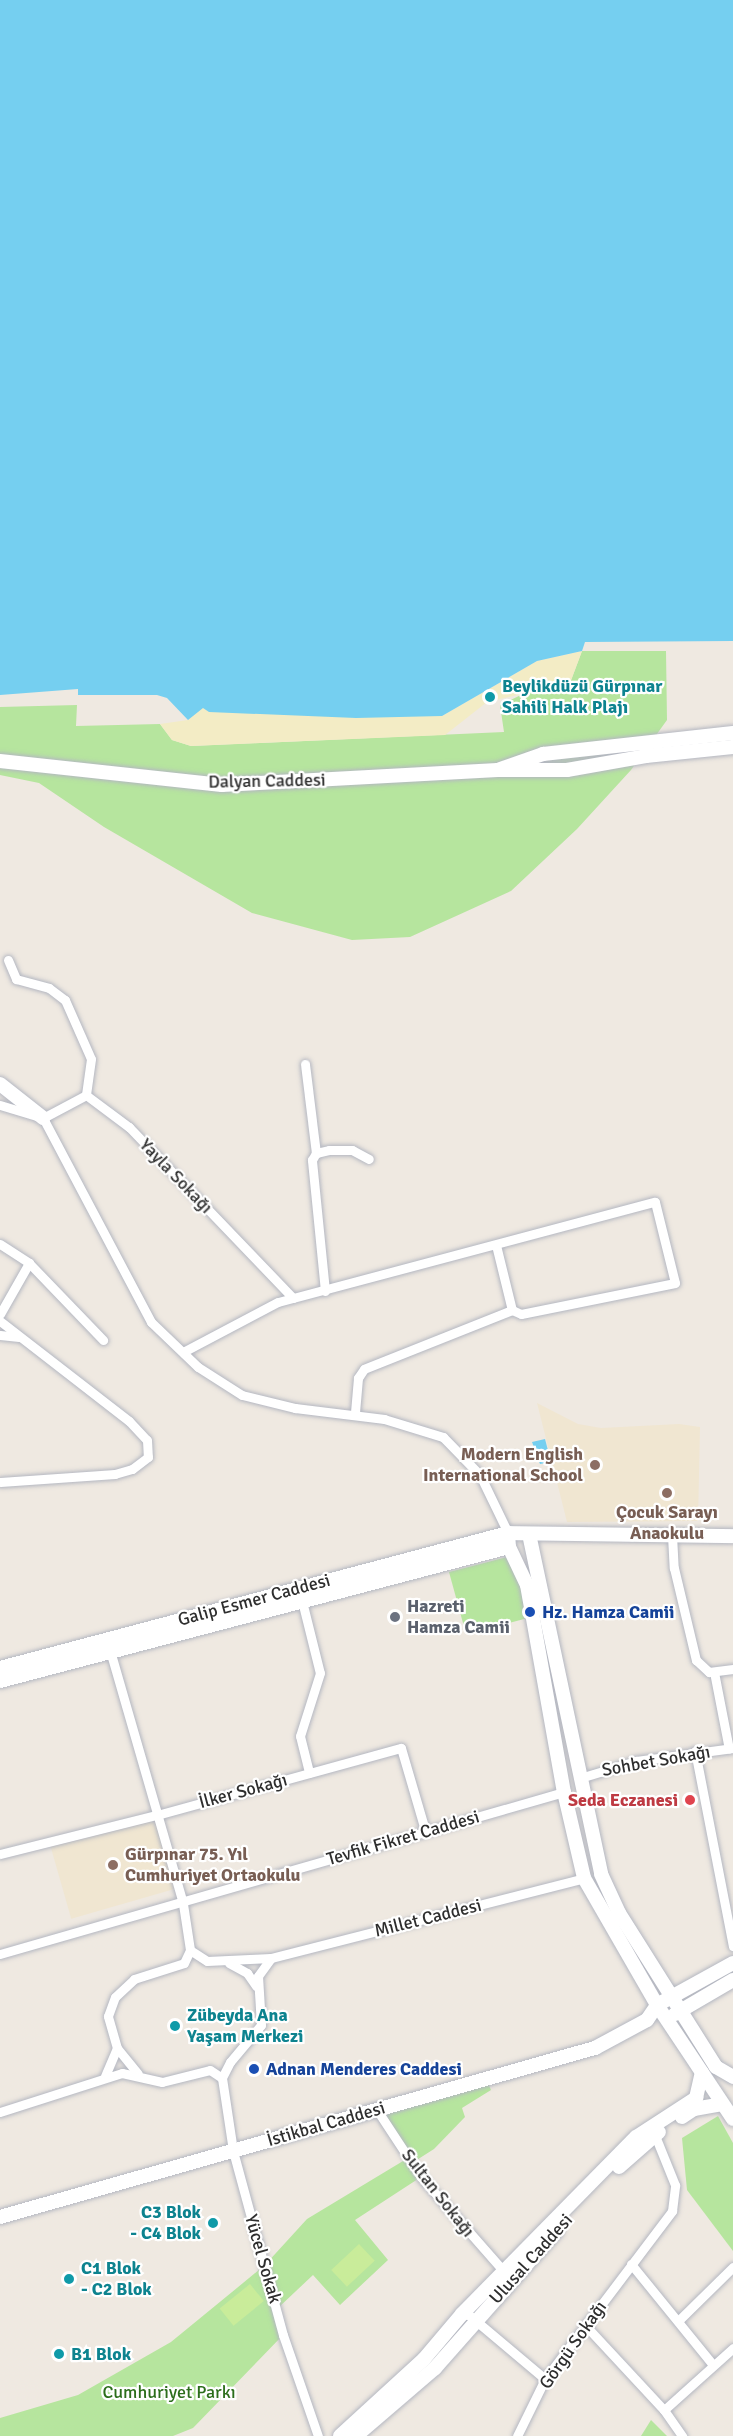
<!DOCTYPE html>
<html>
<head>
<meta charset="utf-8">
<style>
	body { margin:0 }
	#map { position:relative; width:733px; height:2436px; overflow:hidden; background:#efe9e1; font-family:Signika,sans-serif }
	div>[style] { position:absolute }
	.education>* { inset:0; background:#f0e6d1; transform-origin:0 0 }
	.green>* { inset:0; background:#b6e59e }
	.sand>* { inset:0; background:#f3ecc5 }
	.pitch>* { inset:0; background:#c9ec9a; transform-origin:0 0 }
	.water>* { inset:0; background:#75cff0 }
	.roads { filter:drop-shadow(0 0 2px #b4b7c1) drop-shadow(0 0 2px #b4b7c1) }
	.street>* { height:9px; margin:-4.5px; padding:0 4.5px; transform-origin:4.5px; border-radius:4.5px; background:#fff }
	.secondary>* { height:14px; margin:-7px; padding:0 7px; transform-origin:7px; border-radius:7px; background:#fff }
	.dots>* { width:16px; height:16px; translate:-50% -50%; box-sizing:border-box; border:3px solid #fff; border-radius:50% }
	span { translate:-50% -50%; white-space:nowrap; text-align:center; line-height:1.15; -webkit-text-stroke:4.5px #fff; paint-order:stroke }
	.culture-label { font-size:18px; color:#0d838f; font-weight:700 }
	.left { translate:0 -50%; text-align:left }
	.right { translate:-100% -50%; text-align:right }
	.street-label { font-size:18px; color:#2e2e2e }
	.education-label { font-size:18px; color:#785e54; font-weight:700 }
	.worship-label { font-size:18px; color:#5b616d; font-weight:700 }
	.transit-label { font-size:18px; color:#164399; font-weight:700 }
	.health-label { font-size:18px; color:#be3a42; font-weight:700 }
	.park-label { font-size:18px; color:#2c6e1b }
</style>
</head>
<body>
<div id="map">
	<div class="education">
		<div style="clip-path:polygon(537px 1403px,578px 1424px,601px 1428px,679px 1424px,700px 1427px,698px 1521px,567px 1522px)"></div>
		<div style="left:157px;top:1815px;width:76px;height:111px;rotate:74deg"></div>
	</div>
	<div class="green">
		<div style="clip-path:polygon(582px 651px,666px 651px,667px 720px,631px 770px,577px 829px,511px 891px,410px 937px,352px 940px,252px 913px,104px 827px,39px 783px,0 775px,0 707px,77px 705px,76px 726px,160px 724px,172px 740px,191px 746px,504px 732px,500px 705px,525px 693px,570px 683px)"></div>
		<div style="clip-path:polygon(507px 1557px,518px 1576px,528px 1618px,466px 1634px,449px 1572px)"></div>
		<div style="clip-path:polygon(486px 2079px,491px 2090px,462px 2108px,465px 2117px,434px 2149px,412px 2163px,421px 2177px,355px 2220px,388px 2260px,340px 2305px,313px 2275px,278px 2308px,283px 2335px,193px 2428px,173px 2436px,0 2436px,0 2418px,78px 2395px,171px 2342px,265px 2265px,307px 2219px,408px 2158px,384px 2113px)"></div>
		<div style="clip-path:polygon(718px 2116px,733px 2143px,733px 2251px,687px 2190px,682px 2138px)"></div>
		<div style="clip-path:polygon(651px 2420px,667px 2436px,641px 2436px)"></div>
	</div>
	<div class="sand">
		<div style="clip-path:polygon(582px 651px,570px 683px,487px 702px,445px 735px,191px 746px,172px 740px,160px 724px,188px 720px,203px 707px,442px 716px,537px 661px)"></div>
	</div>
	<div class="pitch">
		<div style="left:359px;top:2244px;width:23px;height:38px;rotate:47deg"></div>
		<div style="left:250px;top:2284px;width:22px;height:39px;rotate:51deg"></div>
	</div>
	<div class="water">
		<div style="clip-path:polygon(0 0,733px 0,733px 641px,585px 642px,582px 651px,537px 661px,442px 716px,356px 718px,209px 712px,203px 708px,188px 720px,167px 698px,157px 695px,78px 695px,78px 689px,0 695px)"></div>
		<div style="clip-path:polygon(545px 1439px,551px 1462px,540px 1464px,532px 1442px)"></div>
	</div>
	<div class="roads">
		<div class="street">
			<div style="left:8px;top:960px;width:21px;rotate:67deg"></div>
			<div style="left:16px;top:979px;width:34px;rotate:15deg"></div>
			<div style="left:49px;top:988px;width:20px;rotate:37deg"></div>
			<div style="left:65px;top:1000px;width:64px;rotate:66.2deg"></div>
			<div style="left:91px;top:1059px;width:36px;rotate:98deg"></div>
			<div style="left:305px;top:1064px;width:90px;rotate:83deg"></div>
			<div style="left:0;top:1105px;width:45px;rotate:16.8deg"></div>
			<div style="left:43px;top:1118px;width:231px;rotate:62.1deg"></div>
			<div style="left:151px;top:1322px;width:65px;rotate:43.8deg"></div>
			<div style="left:198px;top:1367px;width:52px;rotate:32.5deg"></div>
			<div style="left:242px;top:1395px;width:55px;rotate:13.8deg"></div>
			<div style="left:295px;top:1408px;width:90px;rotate:7deg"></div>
			<div style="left:384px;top:1419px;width:62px;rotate:17deg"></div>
			<div style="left:443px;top:1437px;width:53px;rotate:45.8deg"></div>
			<div style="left:480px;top:1475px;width:64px;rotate:64.2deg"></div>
			<div style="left:43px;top:1118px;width:49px;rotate:-28.1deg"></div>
			<div style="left:86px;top:1095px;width:54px;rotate:36.7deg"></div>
			<div style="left:129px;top:1127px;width:237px;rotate:46.2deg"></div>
			<div style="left:0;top:1244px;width:35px;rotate:33deg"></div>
			<div style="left:29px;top:1263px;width:107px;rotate:46.1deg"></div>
			<div style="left:496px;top:1245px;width:67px;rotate:76.2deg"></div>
			<div style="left:325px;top:1291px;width:132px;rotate:-95.7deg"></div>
			<div style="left:312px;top:1160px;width:8px;rotate:-60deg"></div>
			<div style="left:316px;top:1153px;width:13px;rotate:-13deg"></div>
			<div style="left:329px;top:1150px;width:23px"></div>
			<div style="left:352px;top:1150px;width:19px;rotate:28deg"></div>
			<div style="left:0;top:1314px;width:59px;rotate:-60.4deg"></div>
			<div style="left:0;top:1321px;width:163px;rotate:37.8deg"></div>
			<div style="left:129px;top:1421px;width:26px;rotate:47deg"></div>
			<div style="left:147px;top:1440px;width:17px;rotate:87deg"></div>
			<div style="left:148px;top:1457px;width:20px;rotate:143deg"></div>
			<div style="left:132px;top:1469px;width:18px;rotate:164deg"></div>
			<div style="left:115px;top:1474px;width:115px;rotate:176deg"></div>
			<div style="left:0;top:1335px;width:19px;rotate:6deg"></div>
			<div style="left:183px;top:1352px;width:107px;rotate:-27.8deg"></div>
			<div style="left:278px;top:1302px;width:390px;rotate:-14.9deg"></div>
			<div style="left:655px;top:1202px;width:83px;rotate:76.1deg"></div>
			<div style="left:675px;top:1283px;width:157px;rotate:168.6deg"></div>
			<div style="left:521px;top:1314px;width:10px;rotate:-156deg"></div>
			<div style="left:512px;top:1310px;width:159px;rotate:158.3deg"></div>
			<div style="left:364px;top:1369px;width:11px;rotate:124deg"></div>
			<div style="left:358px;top:1378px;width:37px;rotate:95deg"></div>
			<div style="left:672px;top:1535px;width:33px;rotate:87deg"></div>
			<div style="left:674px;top:1568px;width:95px;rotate:76.6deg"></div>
			<div style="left:696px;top:1660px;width:18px;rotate:43deg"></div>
			<div style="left:709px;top:1672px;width:24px;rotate:-7deg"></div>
			<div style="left:302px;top:1601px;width:74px;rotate:76deg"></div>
			<div style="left:320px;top:1673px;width:66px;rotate:107.6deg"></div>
			<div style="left:300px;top:1736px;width:38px;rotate:76deg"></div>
			<div style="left:109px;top:1647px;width:267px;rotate:73.9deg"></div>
			<div style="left:183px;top:1904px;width:47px;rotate:81.3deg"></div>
			<div style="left:714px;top:1672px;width:78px;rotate:79deg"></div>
			<div style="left:695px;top:1751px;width:199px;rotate:79deg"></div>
			<div style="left:580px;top:1778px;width:59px;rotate:-16.9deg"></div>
			<div style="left:636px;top:1761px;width:98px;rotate:-7.6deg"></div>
			<div style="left:0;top:1854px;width:162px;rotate:-14deg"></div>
			<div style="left:157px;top:1815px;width:253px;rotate:-15.4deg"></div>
			<div style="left:401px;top:1748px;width:85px;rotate:73.7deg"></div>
			<div style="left:0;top:1954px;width:587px;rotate:-16.03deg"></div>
			<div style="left:271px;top:1958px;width:22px;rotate:126deg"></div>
			<div style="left:258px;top:1976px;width:49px;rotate:86.5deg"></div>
			<div style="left:261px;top:2025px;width:48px;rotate:130deg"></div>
			<div style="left:230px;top:2062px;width:18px;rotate:117deg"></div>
			<div style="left:222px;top:2078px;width:74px;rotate:81.4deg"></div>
			<div style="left:233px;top:2151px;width:191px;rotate:74.8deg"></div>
			<div style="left:283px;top:2335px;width:107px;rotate:70.9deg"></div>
			<div style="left:229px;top:1963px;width:21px;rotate:29deg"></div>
			<div style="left:247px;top:1973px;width:16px;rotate:55deg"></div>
			<div style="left:117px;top:2048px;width:33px;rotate:51deg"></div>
			<div style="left:105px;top:2076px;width:30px;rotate:-67deg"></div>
			<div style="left:117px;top:2048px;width:33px;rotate:-106deg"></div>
			<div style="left:108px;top:2016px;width:20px;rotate:-70deg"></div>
			<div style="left:115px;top:1997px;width:26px;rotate:-43deg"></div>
			<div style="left:134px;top:1979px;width:52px;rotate:-17.7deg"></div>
			<div style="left:184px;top:1963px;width:14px;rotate:-65deg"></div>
			<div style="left:190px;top:1950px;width:20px;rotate:33deg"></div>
			<div style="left:207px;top:1961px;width:64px;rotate:-2.7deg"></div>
			<div style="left:271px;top:1958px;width:323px;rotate:-14.3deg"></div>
			<div style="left:377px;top:2110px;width:80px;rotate:56.7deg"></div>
			<div style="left:421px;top:2177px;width:130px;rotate:48.7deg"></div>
			<div style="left:0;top:2112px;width:128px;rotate:-17.7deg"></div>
			<div style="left:122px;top:2073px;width:41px;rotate:12.7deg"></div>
			<div style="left:162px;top:2082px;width:49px;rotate:-14deg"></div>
			<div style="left:210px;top:2070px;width:14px;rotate:34deg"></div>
			<div style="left:631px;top:2264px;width:130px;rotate:50.9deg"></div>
			<div style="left:462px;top:2314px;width:7px;rotate:8deg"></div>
			<div style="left:469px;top:2315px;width:99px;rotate:40.1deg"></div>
			<div style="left:678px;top:2321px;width:77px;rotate:-44.5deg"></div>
			<div style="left:585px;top:2325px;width:116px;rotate:47.1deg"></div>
			<div style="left:664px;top:2410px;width:32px;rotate:55deg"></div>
			<div style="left:664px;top:2410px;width:93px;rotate:-41.9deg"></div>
			<div style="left:517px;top:2436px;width:64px;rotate:-63.8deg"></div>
			<div style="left:545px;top:2379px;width:211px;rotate:-52.9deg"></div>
			<div style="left:672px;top:2211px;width:26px;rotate:-83deg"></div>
			<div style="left:675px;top:2185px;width:56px;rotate:-112deg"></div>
		</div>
		<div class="secondary">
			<div style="left:0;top:761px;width:223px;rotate:6.2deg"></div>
			<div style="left:222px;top:785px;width:276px;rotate:-3.1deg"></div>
			<div style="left:498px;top:770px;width:69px"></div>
			<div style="left:567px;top:770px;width:80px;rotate:-10deg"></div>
			<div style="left:646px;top:756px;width:87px;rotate:-5.9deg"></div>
			<div style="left:500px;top:769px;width:46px;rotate:-19.2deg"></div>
			<div style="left:543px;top:754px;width:191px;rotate:-6.3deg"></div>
			<div style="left:0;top:1084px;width:55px;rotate:38.3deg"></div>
			<div style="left:508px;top:1533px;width:14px;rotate:86deg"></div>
			<div style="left:509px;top:1547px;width:42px;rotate:64.7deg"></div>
			<div style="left:527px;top:1585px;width:210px;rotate:79.9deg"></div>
			<div style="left:564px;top:1792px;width:88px;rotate:76.9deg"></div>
			<div style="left:584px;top:1878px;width:146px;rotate:60.1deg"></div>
			<div style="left:657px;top:2005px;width:137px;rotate:56.3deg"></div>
			<div style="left:529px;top:1534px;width:348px;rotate:78deg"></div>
			<div style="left:601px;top:1874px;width:43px;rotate:65.2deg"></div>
			<div style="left:619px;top:1913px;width:182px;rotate:57.8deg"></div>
			<div style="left:716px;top:2067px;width:20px;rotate:30deg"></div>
			<div style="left:0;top:1668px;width:526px;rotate:-14.88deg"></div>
			<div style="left:508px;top:1533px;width:225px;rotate:0.8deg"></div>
			<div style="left:0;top:1681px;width:526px;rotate:-14.75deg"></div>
			<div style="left:675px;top:2014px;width:67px;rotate:-30.4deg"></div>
			<div style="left:682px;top:2117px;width:14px;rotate:-34deg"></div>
			<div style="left:694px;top:2109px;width:27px;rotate:-10deg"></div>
			<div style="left:619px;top:2167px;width:53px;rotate:-41.2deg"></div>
			<div style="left:0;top:2217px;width:619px;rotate:-15.86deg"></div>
			<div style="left:595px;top:2048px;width:59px;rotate:-28.3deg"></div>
			<div style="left:647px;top:2020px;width:18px;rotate:-56deg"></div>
			<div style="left:657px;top:2005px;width:87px;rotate:-28.9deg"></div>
			<div style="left:340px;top:2436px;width:114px;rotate:-42.5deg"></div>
			<div style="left:424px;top:2359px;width:59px;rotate:-49.8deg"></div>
			<div style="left:462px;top:2314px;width:248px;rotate:-45.5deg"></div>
			<div style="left:636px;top:2137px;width:72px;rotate:-33deg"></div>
			<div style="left:696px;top:2098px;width:26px;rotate:-77deg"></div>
			<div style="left:356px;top:2436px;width:104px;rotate:-40.7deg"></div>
			<div style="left:435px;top:2368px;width:184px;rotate:-48.5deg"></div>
		</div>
	</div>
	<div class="dots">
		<div style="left:490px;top:697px;background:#0f9aa8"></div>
		<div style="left:595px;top:1465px;background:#8d6e63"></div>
		<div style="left:667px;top:1493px;background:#8d6e63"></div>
		<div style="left:530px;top:1612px;background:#1a4fb4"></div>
		<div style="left:395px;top:1617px;background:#6b7280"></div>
		<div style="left:690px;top:1800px;background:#e0444e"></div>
		<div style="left:113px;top:1865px;background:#8d6e63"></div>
		<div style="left:175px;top:2026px;background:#0f9aa8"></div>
		<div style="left:254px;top:2069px;background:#1a4fb4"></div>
		<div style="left:213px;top:2223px;background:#0f9aa8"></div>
		<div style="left:69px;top:2279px;background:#0f9aa8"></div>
		<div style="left:59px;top:2354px;background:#0f9aa8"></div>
	</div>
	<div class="culture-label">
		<span class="left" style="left:502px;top:697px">Beylikdüzü Gürpınar<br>Sahili Halk Plajı</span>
		<span class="left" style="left:187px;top:2026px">Zübeyda Ana<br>Yaşam Merkezi</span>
		<span class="right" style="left:201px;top:2223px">C3 Blok<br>- C4 Blok</span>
		<span class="left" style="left:81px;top:2279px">C1 Blok<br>- C2 Blok</span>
		<span class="left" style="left:71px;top:2354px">B1 Blok</span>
	</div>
	<div class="street-label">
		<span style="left:267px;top:781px;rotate:-1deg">Dalyan Caddesi</span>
		<span style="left:176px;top:1176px;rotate:46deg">Yayla Sokağı</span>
		<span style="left:254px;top:1600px;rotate:-15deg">Galip Esmer Caddesi</span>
		<span style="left:656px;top:1761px;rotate:-10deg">Sohbet Sokağı</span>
		<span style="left:243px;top:1791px;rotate:-15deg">İlker Sokağı</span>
		<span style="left:403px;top:1838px;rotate:-16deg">Tevfik Fikret Caddesi</span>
		<span style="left:428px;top:1918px;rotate:-14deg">Millet Caddesi</span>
		<span style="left:326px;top:2124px;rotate:-16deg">İstikbal Caddesi</span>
		<span style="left:438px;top:2193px;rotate:52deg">Sultan Sokağı</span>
		<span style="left:263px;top:2259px;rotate:74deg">Yücel Sokak</span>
		<span style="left:531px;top:2259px;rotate:-48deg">Ulusal Caddesi</span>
		<span style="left:573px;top:2345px;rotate:-55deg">Görgü Sokağı</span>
	</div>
	<div class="education-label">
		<span class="right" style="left:583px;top:1465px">Modern English<br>International School</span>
		<span style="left:667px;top:1523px">Çocuk Sarayı<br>Anaokulu</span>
		<span class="left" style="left:125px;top:1865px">Gürpınar 75. Yıl<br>Cumhuriyet Ortaokulu</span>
	</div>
	<div class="worship-label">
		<span class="left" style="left:407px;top:1617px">Hazreti<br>Hamza Camii</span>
	</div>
	<div class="transit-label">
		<span class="left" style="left:542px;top:1612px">Hz. Hamza Camii</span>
		<span class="left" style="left:266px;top:2069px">Adnan Menderes Caddesi</span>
	</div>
	<div class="health-label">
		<span class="right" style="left:678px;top:1800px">Seda Eczanesi</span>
	</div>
	<div class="park-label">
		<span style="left:169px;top:2392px">Cumhuriyet Parkı</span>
	</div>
</div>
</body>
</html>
